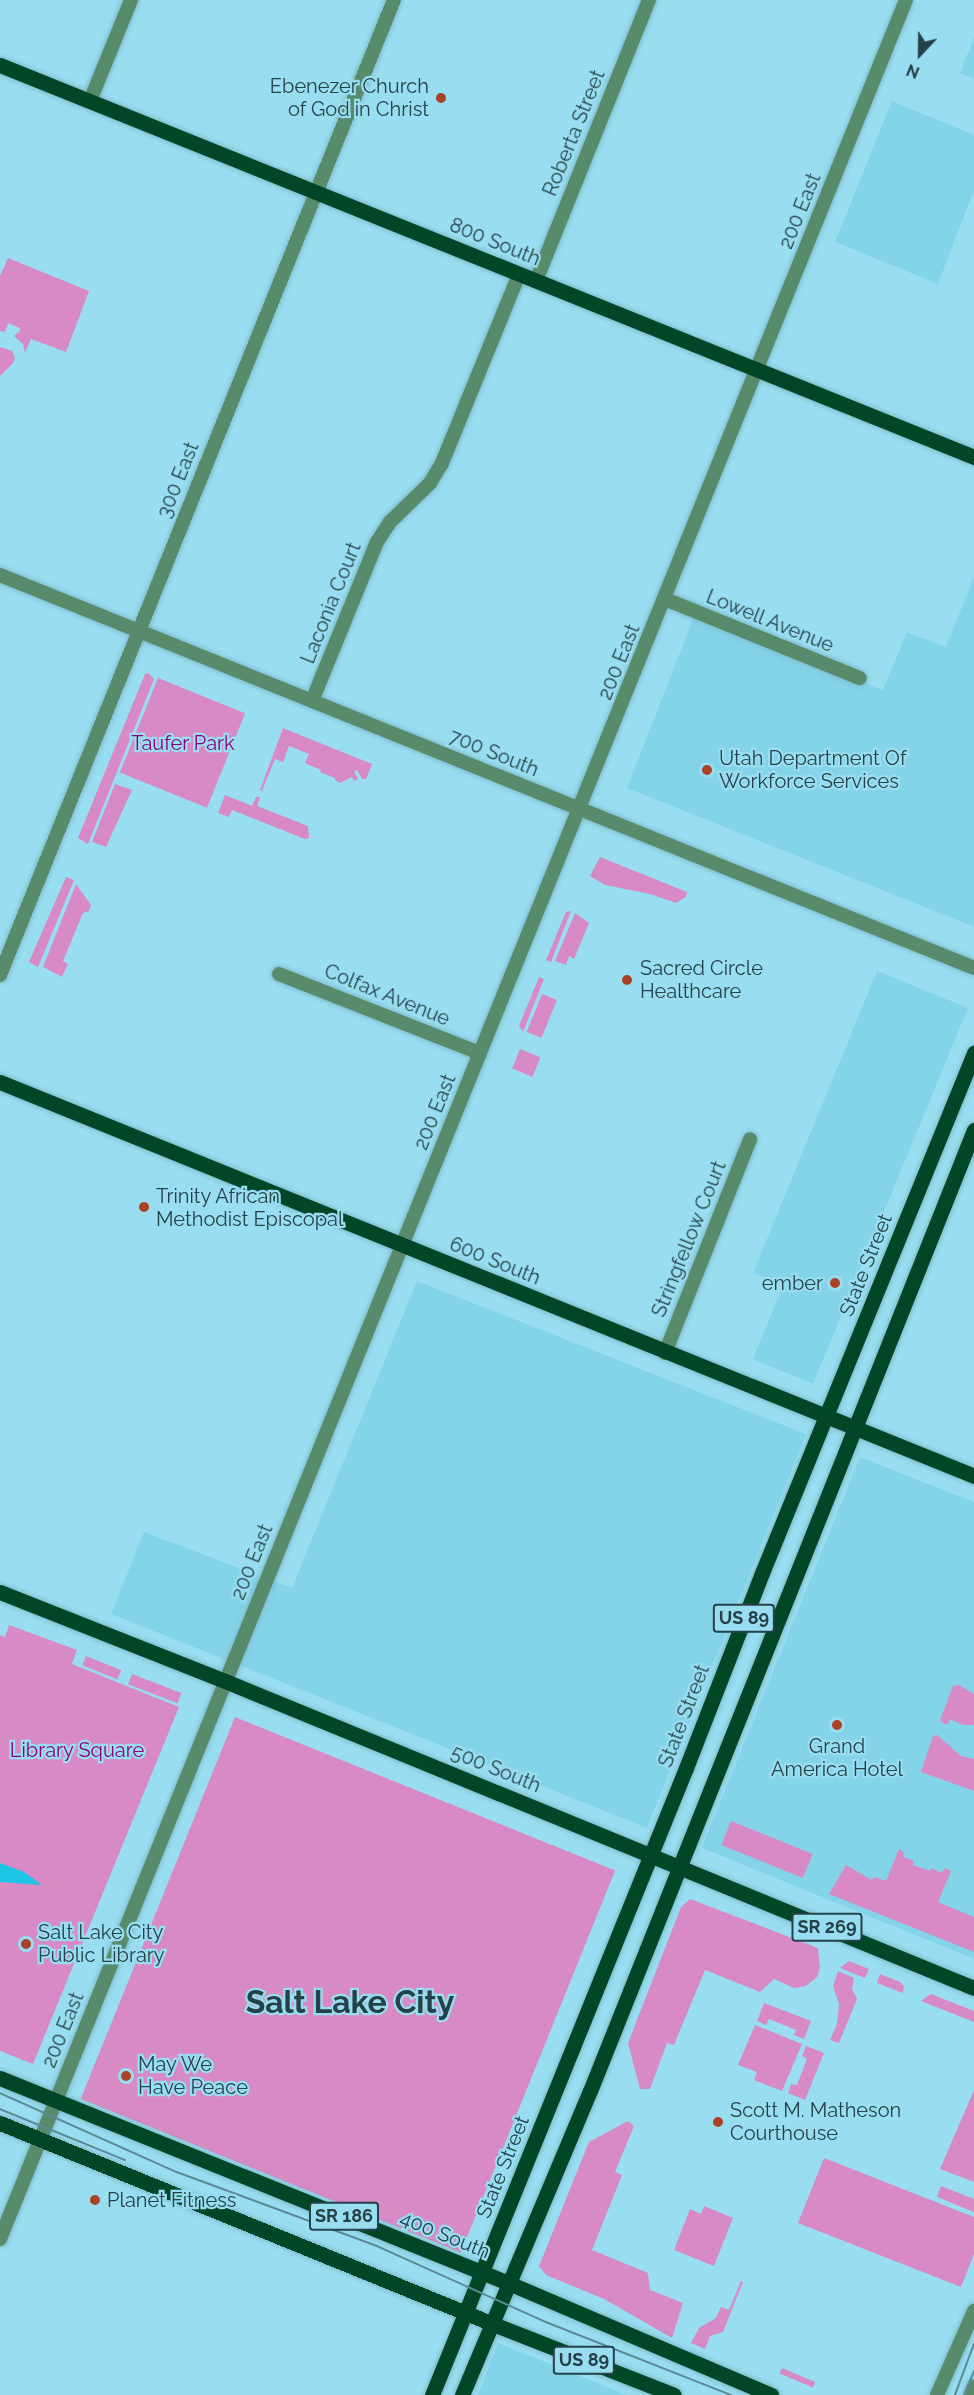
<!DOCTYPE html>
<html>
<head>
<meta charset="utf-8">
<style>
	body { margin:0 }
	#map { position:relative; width:974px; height:2395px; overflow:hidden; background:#99def0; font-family:Raleway,sans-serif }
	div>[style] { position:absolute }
	.built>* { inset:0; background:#84d4e9 }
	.green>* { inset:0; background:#d78ac4; transform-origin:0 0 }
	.water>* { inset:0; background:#1dc5e7 }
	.roads { filter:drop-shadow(0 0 2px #7fbbcb) drop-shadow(0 0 2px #7fbbcb) }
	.minor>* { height:14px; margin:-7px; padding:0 7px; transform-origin:7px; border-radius:7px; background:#578b6b }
	.major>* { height:15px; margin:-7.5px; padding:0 7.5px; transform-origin:7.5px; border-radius:7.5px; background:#014727 }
	.tram>* { height:1.5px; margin:-0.75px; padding:0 0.75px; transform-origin:0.75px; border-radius:0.75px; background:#5b8a96 }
	.dots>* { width:16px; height:16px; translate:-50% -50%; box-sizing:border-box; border:3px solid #99def0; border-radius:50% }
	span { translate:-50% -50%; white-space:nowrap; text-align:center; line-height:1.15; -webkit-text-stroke:4.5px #99def0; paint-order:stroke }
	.shield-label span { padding:2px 4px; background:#99def0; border:2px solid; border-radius:4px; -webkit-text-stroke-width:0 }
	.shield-label { font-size:18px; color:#254149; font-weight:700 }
	.poi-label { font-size:20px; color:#254149 }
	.right { translate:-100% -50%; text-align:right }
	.left { translate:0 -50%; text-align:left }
	.street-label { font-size:20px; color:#254149 }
	.park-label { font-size:20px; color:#8d0079 }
	.town-label { font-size:32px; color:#254149; font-weight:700 }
	.north { position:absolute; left:890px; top:24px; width:60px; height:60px; -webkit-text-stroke:4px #99def0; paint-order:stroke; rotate:202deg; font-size:16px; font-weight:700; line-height:24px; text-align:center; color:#254149 }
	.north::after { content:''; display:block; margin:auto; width:21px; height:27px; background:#254149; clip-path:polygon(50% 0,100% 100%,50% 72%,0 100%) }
</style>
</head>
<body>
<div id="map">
	<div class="built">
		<div style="clip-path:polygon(974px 37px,974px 79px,960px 73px)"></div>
		<div style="clip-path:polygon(892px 101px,974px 135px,974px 190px,938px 284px,835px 242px)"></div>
		<div style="clip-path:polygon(974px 577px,974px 927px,627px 788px,695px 614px,883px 690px,907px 632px,946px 647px)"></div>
		<div style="clip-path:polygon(877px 971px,968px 1008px,813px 1384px,753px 1359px,783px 1286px,753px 1273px)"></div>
		<div style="clip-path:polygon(417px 1281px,806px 1434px,647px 1828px,111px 1614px,144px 1532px,292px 1588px)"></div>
		<div style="clip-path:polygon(860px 1457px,974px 1502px,974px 1959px,702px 1848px)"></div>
		<div style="clip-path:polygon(498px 2343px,627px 2395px,478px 2395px)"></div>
	</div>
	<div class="green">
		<div style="clip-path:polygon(8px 258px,89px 291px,66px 352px,31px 339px,25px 353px,23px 344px,14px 336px,20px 331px,20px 328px,8px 323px,5px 332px,0 331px,0 276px)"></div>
		<div style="clip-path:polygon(0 347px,12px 351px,15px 358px,13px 363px,0 376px)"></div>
		<div style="clip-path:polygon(148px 673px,154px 679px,88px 844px,78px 838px,145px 674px)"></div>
		<div style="left:158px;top:678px;width:94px;height:102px;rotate:22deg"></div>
		<div style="clip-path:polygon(283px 728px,372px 764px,366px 779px,362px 779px,357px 770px,354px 772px,358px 779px,354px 781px,352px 777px,340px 783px,335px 780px,335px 778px,320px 772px,321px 770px,305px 763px,309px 754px,289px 746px,283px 762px,275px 759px,262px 791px,260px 790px)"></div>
		<div style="clip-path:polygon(115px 784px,132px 790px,106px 847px,92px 842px)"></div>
		<div style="clip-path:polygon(225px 795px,252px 806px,256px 797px,260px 797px,257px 806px,308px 826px,309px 838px,305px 839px,232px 810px,229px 817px,218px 813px)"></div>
		<div style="clip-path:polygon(600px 857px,687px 892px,686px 897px,676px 903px,650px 894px,605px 885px,590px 876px)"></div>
		<div style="clip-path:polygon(66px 877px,74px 880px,38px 967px,29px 962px)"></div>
		<div style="clip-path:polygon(76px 884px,91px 905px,89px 911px,83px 913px,63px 961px,68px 964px,62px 977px,43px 967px)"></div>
		<div style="clip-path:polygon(571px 911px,551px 962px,546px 960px,566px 912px)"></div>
		<div style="clip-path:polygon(575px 913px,589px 923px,574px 959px,569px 956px,566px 965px,555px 961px)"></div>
		<div style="clip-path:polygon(539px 977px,544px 979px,523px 1032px,519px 1026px)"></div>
		<div style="left:542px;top:994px;width:16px;height:41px;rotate:22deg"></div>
		<div style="left:520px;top:1049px;width:22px;height:21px;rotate:22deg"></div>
		<div style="clip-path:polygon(9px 1625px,77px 1650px,72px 1664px,179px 1707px,33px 2064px,0 2051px,0 1635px,5px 1637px)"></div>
		<div style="left:86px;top:1656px;width:38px;height:10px;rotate:22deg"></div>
		<div style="left:132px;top:1674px;width:53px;height:11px;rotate:21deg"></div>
		<div style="clip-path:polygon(959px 1685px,974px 1694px,974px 1725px,963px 1725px,950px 1719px,948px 1724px,944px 1724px,940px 1720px,953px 1686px)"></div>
		<div style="left:235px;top:1717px;width:410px;height:412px;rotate:22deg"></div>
		<div style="clip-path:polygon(937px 1735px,961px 1756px,974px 1759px,974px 1791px,921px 1772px,933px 1736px)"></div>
		<div style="left:731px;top:1821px;width:88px;height:26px;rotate:22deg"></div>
		<div style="clip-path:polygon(899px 1849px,904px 1852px,903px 1857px,914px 1861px,913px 1865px,930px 1871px,931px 1868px,942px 1873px,945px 1868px,951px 1871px,938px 1902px,974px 1917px,974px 1952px,829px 1894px,846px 1865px,872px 1880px,874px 1877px,886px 1881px)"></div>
		<div style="clip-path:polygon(690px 1899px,818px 1948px,820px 1968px,817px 1977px,806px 1986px,794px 1988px,774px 1979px,760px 1992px,705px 1970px,674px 2045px,667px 2043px,650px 2089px,640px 2089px,628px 2043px,681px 1907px)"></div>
		<div style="clip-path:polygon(849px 1961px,869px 1969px,865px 1978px,840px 1968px)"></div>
		<div style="clip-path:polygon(838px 1971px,854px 1978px,852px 1989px,857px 1999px,839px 2043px,830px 2040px,837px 2024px,839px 2004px,833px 1986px)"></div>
		<div style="clip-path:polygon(880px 1974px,900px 1982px,904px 1986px,903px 1993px,877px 1983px)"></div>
		<div style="clip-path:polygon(931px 1994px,974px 2011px,974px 2022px,921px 2001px)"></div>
		<div style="clip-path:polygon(764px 2003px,811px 2021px,804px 2039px,794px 2035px,796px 2030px,769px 2019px,766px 2025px,757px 2021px)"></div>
		<div style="clip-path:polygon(755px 2025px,802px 2044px,782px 2091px,754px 2080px,757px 2072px,738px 2065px)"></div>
		<div style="clip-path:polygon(806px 2046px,824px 2053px,805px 2100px,788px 2093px,791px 2084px,797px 2085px,807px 2059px,802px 2056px)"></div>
		<div style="clip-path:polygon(974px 2090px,974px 2182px,940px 2169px)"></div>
		<div style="clip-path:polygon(628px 2121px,634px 2126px,615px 2172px,622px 2175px,592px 2250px,648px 2273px,650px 2290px,683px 2303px,672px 2338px,604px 2299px,546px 2275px,539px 2266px,589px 2142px)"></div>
		<div style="clip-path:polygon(824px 2158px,974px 2217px,974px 2254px,961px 2287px,798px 2223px)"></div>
		<div style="clip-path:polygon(941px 2186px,974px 2199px,974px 2212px,937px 2197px)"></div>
		<div style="clip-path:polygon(704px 2206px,733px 2218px,714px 2266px,674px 2250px,690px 2209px,701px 2214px)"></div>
		<div style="clip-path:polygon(741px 2281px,743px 2282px,723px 2332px,710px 2336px,705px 2349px,691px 2343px,699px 2328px,716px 2318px,721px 2307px,729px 2310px)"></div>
		<div style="left:782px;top:2368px;width:36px;height:6px;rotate:23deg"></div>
	</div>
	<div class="water">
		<div style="clip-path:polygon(0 1863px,24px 1872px,42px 1885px,0 1882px)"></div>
	</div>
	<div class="roads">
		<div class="minor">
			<div style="left:90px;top:101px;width:109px;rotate:-67.9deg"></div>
			<div style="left:536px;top:281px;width:303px;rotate:-68.1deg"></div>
			<div style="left:0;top:575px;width:1050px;rotate:21.97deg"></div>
			<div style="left:665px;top:599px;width:210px;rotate:22.1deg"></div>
			<div style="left:312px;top:701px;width:172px;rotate:-67.8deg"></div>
			<div style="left:377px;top:542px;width:24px;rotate:-57deg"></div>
			<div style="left:390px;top:522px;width:56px;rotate:-44.3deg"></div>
			<div style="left:430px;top:483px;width:23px;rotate:-59deg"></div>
			<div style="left:442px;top:463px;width:204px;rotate:-67.8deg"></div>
			<div style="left:279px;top:974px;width:216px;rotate:21.5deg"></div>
			<div style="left:0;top:975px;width:1052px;rotate:-68deg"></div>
			<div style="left:665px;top:1353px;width:230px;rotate:-68.3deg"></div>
			<div style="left:0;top:2239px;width:2415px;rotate:-67.97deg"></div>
			<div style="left:937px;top:2395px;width:92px;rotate:-66.2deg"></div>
			<div style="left:971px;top:2395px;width:9px;rotate:-72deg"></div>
		</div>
		<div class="major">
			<div style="left:0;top:65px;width:1050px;rotate:21.92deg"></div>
			<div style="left:0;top:1082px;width:1051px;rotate:22.02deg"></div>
			<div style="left:0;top:1592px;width:242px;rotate:21.6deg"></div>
			<div style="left:225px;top:1681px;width:809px;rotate:22.29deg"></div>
			<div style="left:0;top:2078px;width:551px;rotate:21.96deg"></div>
			<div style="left:511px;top:2284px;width:283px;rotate:23.1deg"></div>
			<div style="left:0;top:2123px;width:532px;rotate:22.18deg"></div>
			<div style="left:493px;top:2324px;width:194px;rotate:21.4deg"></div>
			<div style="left:432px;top:2395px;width:676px;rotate:-67.95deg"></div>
			<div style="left:686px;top:1768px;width:209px;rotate:-68.7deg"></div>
			<div style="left:762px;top:1573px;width:562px;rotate:-67.82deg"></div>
			<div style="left:462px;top:2395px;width:330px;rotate:-67.2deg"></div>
			<div style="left:590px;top:2091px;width:1035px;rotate:-68.22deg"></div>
		</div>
	</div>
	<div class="tram">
		<div style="left:0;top:2093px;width:194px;rotate:24.1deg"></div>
		<div style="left:177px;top:2172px;width:213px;rotate:20.3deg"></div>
		<div style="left:377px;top:2246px;width:185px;rotate:24.2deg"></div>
		<div style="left:546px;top:2322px;width:199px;rotate:21.5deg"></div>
		<div style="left:0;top:2109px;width:135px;rotate:22.2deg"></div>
		<div style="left:955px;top:2395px;width:54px;rotate:-69.6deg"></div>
		<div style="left:964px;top:2395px;width:26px;rotate:-67deg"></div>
	</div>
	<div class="dots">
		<div style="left:441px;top:98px;background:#ab4225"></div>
		<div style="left:707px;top:770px;background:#ab4225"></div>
		<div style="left:627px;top:980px;background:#ab4225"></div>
		<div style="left:144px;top:1207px;background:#ab4225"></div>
		<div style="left:835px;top:1283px;background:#ab4225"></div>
		<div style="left:837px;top:1725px;background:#ab4225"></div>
		<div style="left:26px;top:1944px;background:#ab4225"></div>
		<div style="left:126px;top:2076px;background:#ab4225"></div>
		<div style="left:718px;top:2122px;background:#ab4225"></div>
		<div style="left:95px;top:2200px;background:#ab4225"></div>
	</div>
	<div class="shield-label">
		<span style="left:744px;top:1618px">US 89</span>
		<span style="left:827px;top:1927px">SR 269</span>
		<span style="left:344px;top:2216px">SR 186</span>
		<span style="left:584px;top:2360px">US 89</span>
	</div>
	<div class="poi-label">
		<span class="right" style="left:429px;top:98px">Ebenezer Church<br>of God in Christ</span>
		<span class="left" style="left:719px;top:770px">Utah Department Of<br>Workforce Services</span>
		<span class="left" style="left:640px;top:980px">Sacred Circle<br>Healthcare</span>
		<span class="left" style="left:156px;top:1208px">Trinity African<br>Methodist Episcopal</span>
		<span class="right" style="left:823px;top:1283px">ember</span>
		<span style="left:837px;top:1758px">Grand<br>America Hotel</span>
		<span class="left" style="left:38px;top:1944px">Salt Lake City<br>Public Library</span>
		<span class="left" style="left:138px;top:2076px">May We<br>Have Peace</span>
		<span class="left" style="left:730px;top:2122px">Scott M. Matheson<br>Courthouse</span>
		<span class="left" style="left:107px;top:2200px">Planet Fitness</span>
	</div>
	<div class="street-label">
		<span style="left:574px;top:133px;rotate:-68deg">Roberta Street</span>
		<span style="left:800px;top:211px;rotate:-68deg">200 East</span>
		<span style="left:495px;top:242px;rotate:22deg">800 South</span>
		<span style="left:178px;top:480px;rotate:-68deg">300 East</span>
		<span style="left:331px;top:603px;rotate:-68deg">Laconia Court</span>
		<span style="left:770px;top:621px;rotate:22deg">Lowell Avenue</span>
		<span style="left:619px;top:662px;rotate:-68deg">200 East</span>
		<span style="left:494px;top:753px;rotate:22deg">700 South</span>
		<span style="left:387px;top:995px;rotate:22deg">Colfax Avenue</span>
		<span style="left:435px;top:1112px;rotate:-68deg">200 East</span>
		<span style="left:689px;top:1239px;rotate:-68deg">Stringfellow Court</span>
		<span style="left:495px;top:1261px;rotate:22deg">600 South</span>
		<span style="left:866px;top:1265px;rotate:-68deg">State Street</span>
		<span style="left:252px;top:1562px;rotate:-68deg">200 East</span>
		<span style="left:684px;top:1716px;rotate:-69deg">State Street</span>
		<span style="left:496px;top:1769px;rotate:22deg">500 South</span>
		<span style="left:63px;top:2030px;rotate:-68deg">200 East</span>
		<span style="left:503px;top:2167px;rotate:-68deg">State Street</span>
		<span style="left:445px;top:2235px;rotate:22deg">400 South</span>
	</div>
	<div class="park-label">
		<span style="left:183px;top:743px">Taufer Park</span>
		<span style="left:77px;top:1750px">Library Square</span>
	</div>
	<div class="town-label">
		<span style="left:350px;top:2002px">Salt Lake City</span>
	</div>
	<div class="north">N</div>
</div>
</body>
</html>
